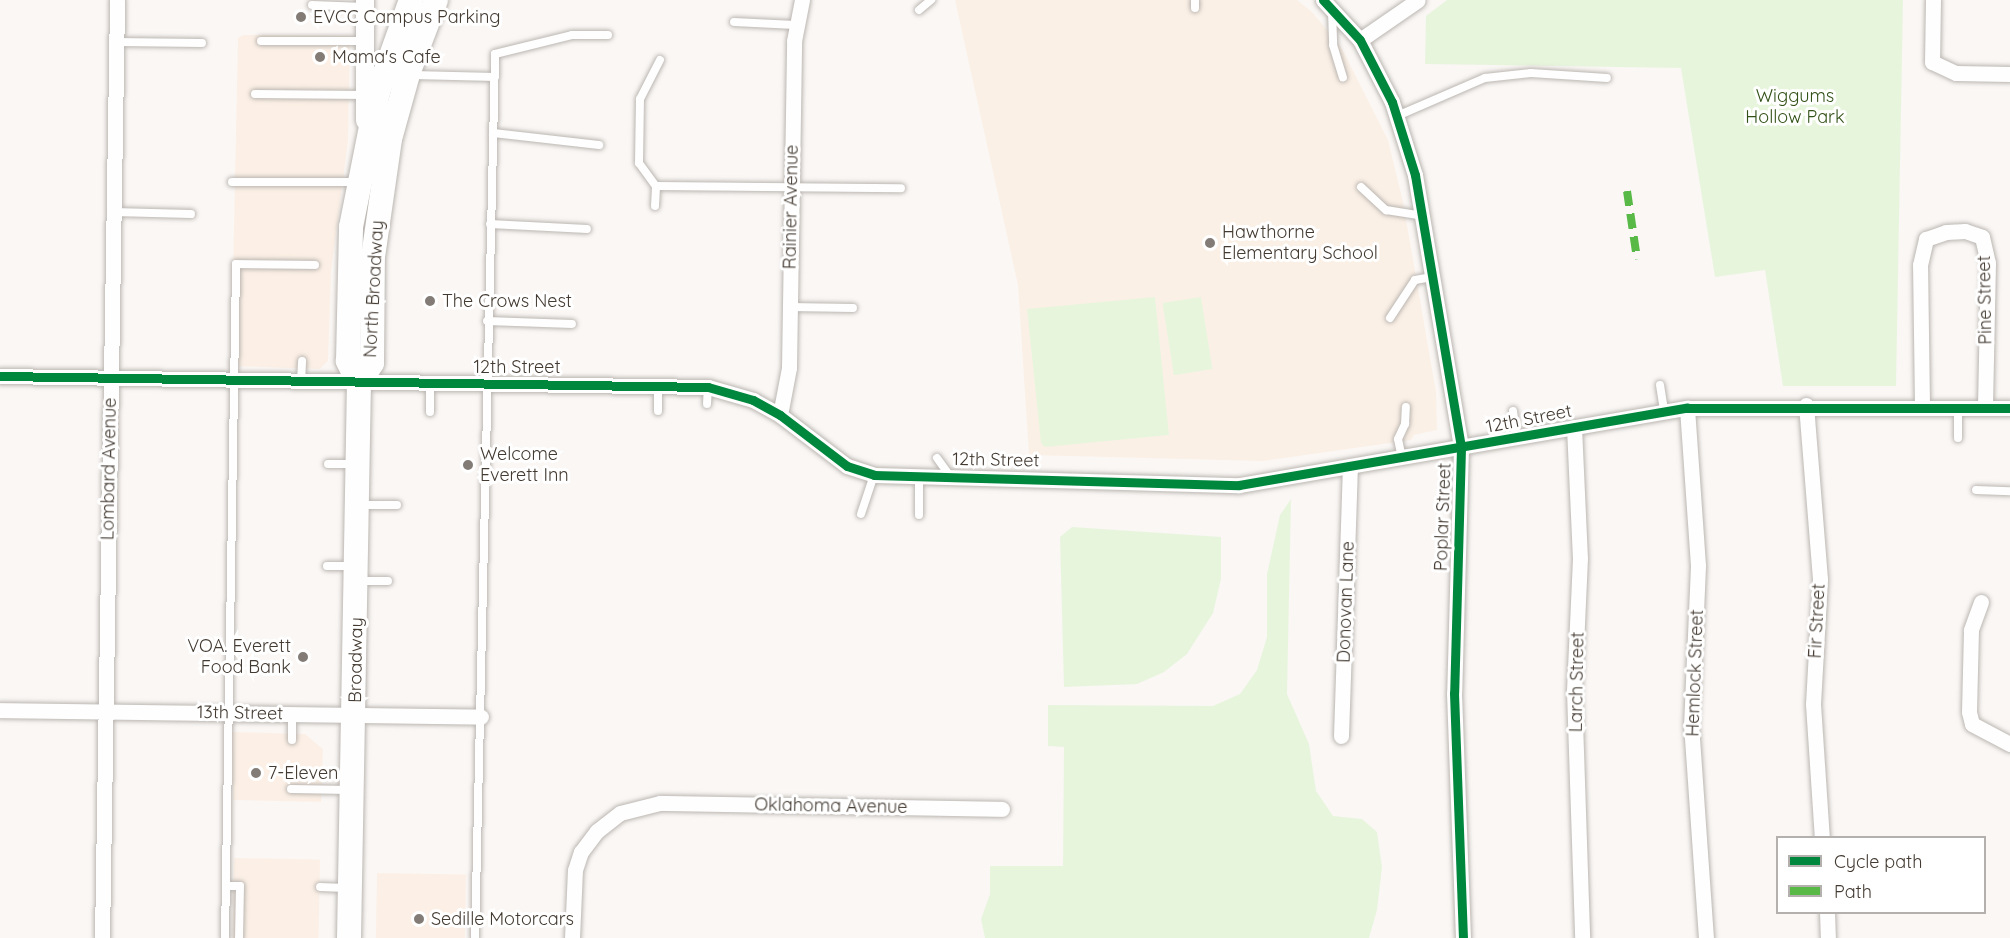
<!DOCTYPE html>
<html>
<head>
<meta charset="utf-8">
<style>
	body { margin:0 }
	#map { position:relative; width:2010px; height:938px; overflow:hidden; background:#faf7f5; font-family:Quicksand,sans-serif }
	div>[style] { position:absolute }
	.built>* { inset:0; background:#fcf0e6; transform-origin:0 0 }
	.education>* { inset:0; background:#fbf0e6 }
	.green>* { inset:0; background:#e8f5dd; transform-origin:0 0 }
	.roads { filter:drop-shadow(0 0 2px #bbb6b1) drop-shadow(0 0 2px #bbb6b1) }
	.service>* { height:8px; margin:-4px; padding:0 4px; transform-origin:4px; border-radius:4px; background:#fefefe }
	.minor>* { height:15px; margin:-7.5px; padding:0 7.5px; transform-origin:7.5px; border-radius:7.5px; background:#fefefe }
	.tertiary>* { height:18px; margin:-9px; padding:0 9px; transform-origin:9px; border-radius:9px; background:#fefefe }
	.primary>* { height:24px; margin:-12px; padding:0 12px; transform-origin:12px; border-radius:12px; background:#fefefe }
	.quiet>* { height:8px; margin-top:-4px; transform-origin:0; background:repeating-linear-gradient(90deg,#58b947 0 15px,transparent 0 23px) }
	.cycleway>* { height:9px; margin:-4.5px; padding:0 4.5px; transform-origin:4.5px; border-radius:4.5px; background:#00873e }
	.dots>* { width:16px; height:16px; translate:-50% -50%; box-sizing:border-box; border:3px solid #fff; border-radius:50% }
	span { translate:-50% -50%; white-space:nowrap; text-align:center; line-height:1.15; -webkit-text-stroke:6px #fff; paint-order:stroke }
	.poi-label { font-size:18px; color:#433a31 }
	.left { translate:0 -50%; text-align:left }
	.right { translate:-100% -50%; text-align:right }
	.park-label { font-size:18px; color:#325117 }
	.street-label { font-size:18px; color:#433a31 }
	.legend { position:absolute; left:1776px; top:836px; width:210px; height:78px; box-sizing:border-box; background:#fff; border:2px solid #b4b0ad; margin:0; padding:8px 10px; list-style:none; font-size:18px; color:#433a31 }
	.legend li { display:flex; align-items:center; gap:12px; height:30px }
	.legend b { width:30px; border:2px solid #b4b0ad }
</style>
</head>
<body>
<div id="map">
	<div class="built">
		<div style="clip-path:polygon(243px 35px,350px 36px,348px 141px,331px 271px,328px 361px,320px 369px,231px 366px,238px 38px)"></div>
		<div style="clip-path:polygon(232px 732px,305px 734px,323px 749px,321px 802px,233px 800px)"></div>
		<div style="left:234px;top:858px;width:86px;height:80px;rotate:1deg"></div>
		<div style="left:377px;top:873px;width:89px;height:65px;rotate:1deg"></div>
	</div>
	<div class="education">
		<div style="clip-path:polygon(955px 0,1297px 0,1312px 12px,1341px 47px,1388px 140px,1403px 202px,1436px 392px,1437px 430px,1414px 435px,1411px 440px,1263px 461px,1029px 455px,1018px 285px)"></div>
	</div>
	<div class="green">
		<div style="clip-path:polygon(1447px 0,1903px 0,1896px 386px,1783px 386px,1765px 270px,1715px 277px,1681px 68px,1425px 64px,1426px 16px)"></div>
		<div style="clip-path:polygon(1155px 297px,1169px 435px,1045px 447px,1041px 443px,1027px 309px)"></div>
		<div style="left:1201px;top:297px;width:73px;height:39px;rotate:81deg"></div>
		<div style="clip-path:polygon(1291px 499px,1287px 694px,1309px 744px,1316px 791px,1333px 816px,1362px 819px,1377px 832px,1382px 867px,1377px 910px,1369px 938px,985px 938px,981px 919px,990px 894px,990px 866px,1063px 866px,1064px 747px,1048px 746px,1048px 705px,1213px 706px,1240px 694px,1257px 670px,1267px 637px,1267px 574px,1280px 515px)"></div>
		<div style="clip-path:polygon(1072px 527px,1221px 537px,1221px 579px,1213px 613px,1187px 654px,1164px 672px,1137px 684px,1064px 687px,1060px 537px)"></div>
	</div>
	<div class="roads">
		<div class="service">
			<div style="left:312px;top:5px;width:53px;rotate:2.2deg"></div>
			<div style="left:1195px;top:8px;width:8px;rotate:-90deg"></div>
			<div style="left:919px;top:10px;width:16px;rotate:-40deg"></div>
			<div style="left:1332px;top:11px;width:34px;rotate:88deg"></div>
			<div style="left:1333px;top:45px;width:34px;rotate:73deg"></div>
			<div style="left:734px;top:22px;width:61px;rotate:2.8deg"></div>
			<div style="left:261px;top:41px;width:103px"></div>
			<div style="left:117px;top:42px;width:85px;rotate:0.7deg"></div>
			<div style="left:660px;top:60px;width:44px;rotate:117.1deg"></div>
			<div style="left:640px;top:99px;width:64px;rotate:90.9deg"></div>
			<div style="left:639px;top:163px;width:29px;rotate:54deg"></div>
			<div style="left:656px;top:186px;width:245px;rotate:0.5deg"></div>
			<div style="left:413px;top:75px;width:82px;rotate:1.4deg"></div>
			<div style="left:255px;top:94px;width:110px;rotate:0.5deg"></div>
			<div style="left:1397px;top:116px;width:96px;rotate:-23.4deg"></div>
			<div style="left:1485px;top:78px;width:46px;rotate:-6.2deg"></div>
			<div style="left:1531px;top:73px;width:76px;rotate:3.8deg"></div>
			<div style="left:493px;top:133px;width:107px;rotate:6.5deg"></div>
			<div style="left:232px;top:182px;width:124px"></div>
			<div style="left:1361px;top:187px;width:34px;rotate:43deg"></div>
			<div style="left:1386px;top:210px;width:36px;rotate:9deg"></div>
			<div style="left:655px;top:206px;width:20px;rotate:-87deg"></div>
			<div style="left:113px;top:212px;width:78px;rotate:1.5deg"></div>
			<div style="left:490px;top:224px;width:97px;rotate:3deg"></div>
			<div style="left:790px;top:307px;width:63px;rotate:0.9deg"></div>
			<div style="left:1390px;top:318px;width:45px;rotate:-56.7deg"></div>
			<div style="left:1415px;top:280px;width:17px;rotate:-10deg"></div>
			<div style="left:487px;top:321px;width:85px;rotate:2deg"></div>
			<div style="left:301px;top:382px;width:21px;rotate:-87deg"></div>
			<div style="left:430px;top:383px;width:29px;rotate:90deg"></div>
			<div style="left:658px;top:385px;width:26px;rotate:90deg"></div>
			<div style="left:1660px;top:385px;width:26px;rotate:81deg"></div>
			<div style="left:707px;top:404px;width:17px;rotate:-87deg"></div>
			<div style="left:1513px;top:411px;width:27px;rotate:82deg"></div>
			<div style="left:1958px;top:438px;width:31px;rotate:-90deg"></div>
			<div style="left:937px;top:458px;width:22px;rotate:54deg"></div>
			<div style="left:1402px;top:458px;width:19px;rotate:-102deg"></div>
			<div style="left:1398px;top:439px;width:17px;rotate:-65deg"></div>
			<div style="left:1405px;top:424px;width:17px;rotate:-87deg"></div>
			<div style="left:328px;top:464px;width:26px"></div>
			<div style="left:919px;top:476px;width:39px;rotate:90deg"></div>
			<div style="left:1976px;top:490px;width:34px;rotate:2deg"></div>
			<div style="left:359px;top:505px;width:38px"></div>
			<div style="left:861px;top:514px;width:41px;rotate:-71.6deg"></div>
			<div style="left:327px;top:566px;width:25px"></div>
			<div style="left:358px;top:581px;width:30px"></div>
			<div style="left:292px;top:740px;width:26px;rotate:-90deg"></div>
			<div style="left:291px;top:789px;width:58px;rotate:1deg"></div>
			<div style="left:226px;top:886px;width:14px"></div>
			<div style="left:240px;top:886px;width:52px;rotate:91.1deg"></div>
			<div style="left:320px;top:887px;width:26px;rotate:2deg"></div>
			<div style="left:225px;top:938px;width:674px;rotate:-89.06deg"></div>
			<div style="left:236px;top:264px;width:79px;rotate:0.7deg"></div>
			<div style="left:475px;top:938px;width:884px;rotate:-88.7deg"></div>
			<div style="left:495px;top:54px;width:79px;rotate:-13.9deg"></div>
			<div style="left:572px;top:35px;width:36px"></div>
		</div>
		<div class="minor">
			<div style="left:1323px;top:0;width:54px;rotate:47.2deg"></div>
			<div style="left:1360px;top:40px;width:70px;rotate:62.7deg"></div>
			<div style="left:1392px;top:102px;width:77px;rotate:72.5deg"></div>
			<div style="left:1415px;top:175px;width:277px;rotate:80.4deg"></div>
			<div style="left:1461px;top:448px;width:245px;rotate:91.6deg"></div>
			<div style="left:1454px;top:693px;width:245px;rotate:87.9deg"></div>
			<div style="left:1933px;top:0;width:62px;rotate:90.9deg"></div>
			<div style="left:1932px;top:62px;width:26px;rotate:25deg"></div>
			<div style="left:1956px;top:73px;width:54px;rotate:1.1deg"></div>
			<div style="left:1360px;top:40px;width:70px;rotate:-34.6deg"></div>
			<div style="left:0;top:376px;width:708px;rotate:0.89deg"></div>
			<div style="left:708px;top:387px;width:47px;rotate:16.1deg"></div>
			<div style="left:753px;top:400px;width:31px;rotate:29deg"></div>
			<div style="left:780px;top:415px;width:84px;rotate:37.3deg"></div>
			<div style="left:847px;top:466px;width:28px;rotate:18deg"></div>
			<div style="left:874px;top:475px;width:365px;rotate:1.6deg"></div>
			<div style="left:1239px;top:485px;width:455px;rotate:-9.8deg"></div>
			<div style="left:1687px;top:408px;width:323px"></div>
			<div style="left:1806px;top:405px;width:175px;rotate:85.4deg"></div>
			<div style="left:1820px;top:579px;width:125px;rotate:93.2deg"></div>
			<div style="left:1813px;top:704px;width:134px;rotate:86.2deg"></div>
			<div style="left:1922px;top:405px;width:140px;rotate:-90.8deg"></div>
			<div style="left:1920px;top:265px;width:27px;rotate:-77deg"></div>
			<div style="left:1926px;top:239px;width:21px;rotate:-19deg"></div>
			<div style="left:1946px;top:232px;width:19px;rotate:-3deg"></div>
			<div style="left:1965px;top:231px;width:18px;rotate:19deg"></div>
			<div style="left:1982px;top:237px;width:27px;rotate:77deg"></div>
			<div style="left:1988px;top:263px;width:145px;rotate:91.2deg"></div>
			<div style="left:1687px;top:408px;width:158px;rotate:86deg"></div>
			<div style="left:1698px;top:566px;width:158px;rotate:92.5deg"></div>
			<div style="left:1691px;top:724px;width:215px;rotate:86deg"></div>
			<div style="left:780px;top:415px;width:48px;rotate:-79.2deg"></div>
			<div style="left:789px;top:368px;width:327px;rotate:-89.1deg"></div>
			<div style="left:794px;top:41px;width:42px;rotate:-79deg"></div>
			<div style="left:1574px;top:427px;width:131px;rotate:87.4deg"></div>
			<div style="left:1580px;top:558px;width:133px;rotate:92.6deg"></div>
			<div style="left:1574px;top:691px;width:247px;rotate:88.1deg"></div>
			<div style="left:1981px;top:602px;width:30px;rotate:110deg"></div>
			<div style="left:1971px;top:630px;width:82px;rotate:91.4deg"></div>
			<div style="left:1969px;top:712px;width:12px;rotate:76deg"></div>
			<div style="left:1972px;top:724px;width:43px;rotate:27.8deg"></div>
			<div style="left:0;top:710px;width:481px;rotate:0.8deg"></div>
			<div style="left:1341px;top:736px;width:268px;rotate:-88.1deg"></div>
			<div style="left:1827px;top:912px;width:26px;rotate:88deg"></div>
			<div style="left:102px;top:938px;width:938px;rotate:-89.08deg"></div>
			<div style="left:572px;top:938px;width:68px;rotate:-87.5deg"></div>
			<div style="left:575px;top:870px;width:19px;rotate:-72deg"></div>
			<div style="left:581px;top:852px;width:26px;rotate:-53deg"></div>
			<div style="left:597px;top:831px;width:29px;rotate:-38deg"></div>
			<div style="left:620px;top:813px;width:41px;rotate:-14deg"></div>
			<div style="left:660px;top:803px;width:342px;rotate:1deg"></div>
		</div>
		<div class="tertiary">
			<div style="left:365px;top:121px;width:121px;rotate:-90deg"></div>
		</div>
		<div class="primary">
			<div style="left:359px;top:383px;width:24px;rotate:-57deg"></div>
			<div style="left:372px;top:363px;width:106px;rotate:-89.5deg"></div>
			<div style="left:373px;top:257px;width:119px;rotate:-81.8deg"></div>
			<div style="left:390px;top:139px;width:67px;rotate:-74.5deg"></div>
			<div style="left:408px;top:74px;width:79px;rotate:-69.3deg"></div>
			<div style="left:349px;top:938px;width:555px;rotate:-88.97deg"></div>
			<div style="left:359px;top:383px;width:25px;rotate:-117deg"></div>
			<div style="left:348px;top:361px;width:134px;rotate:-88.7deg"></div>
			<div style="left:351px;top:227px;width:138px;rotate:-78.7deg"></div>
			<div style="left:378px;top:92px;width:98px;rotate:-70.3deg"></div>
		</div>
	</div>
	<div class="quiet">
		<div style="left:1627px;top:191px;width:69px;rotate:81.6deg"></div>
	</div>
	<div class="cycleway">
		<div style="left:1323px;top:0;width:54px;rotate:47.2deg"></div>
		<div style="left:1360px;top:40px;width:70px;rotate:62.7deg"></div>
		<div style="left:1392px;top:102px;width:77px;rotate:72.5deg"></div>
		<div style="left:1415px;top:175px;width:277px;rotate:80.4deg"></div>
		<div style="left:1461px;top:448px;width:245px;rotate:91.6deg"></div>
		<div style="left:1454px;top:693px;width:245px;rotate:87.9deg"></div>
		<div style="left:0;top:376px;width:708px;rotate:0.89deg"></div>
		<div style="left:708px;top:387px;width:47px;rotate:16.1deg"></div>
		<div style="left:753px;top:400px;width:31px;rotate:29deg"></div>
		<div style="left:780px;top:415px;width:84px;rotate:37.3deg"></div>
		<div style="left:847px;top:466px;width:28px;rotate:18deg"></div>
		<div style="left:874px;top:475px;width:365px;rotate:1.6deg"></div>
		<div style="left:1239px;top:485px;width:455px;rotate:-9.8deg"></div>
		<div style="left:1687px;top:408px;width:323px"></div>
	</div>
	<div class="dots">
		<div style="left:301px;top:17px;background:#837c76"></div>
		<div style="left:320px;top:57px;background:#837c76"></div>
		<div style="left:1210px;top:243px;background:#837c76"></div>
		<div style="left:430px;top:301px;background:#837c76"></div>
		<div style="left:468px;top:465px;background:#837c76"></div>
		<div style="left:303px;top:657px;background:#837c76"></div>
		<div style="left:256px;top:773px;background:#837c76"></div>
		<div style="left:419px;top:919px;background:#837c76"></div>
	</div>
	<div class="poi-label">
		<span class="left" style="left:313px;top:17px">EVCC Campus Parking</span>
		<span class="left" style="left:332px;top:57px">Mama's Cafe</span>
		<span class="left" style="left:1222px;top:243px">Hawthorne<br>Elementary School</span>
		<span class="left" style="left:442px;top:301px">The Crows Nest</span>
		<span class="left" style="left:480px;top:465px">Welcome<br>Everett Inn</span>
		<span class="right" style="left:291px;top:657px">VOA. Everett<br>Food Bank</span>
		<span class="left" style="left:268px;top:773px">7-Eleven</span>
		<span class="left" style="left:431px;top:919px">Sedille Motorcars</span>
	</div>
	<div class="park-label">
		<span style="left:1795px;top:107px">Wiggums<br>Hollow Park</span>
	</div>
	<div class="street-label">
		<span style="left:791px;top:207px;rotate:-89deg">Rainier Avenue</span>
		<span style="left:374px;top:289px;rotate:-87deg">North Broadway</span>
		<span style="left:1985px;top:300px;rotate:-91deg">Pine Street</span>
		<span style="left:517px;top:367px">12th Street</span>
		<span style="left:1529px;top:419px;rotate:-11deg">12th Street</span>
		<span style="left:996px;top:460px;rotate:1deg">12th Street</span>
		<span style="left:109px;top:469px;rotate:-89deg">Lombard Avenue</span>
		<span style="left:1443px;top:517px;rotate:-88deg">Poplar Street</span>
		<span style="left:1346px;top:602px;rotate:-88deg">Donovan Lane</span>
		<span style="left:1817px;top:621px;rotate:-87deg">Fir Street</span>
		<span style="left:356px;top:660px;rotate:-89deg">Broadway</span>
		<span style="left:1695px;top:673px;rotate:-88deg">Hemlock Street</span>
		<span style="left:1577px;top:682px;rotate:-89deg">Larch Street</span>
		<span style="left:240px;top:713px;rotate:1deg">13th Street</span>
		<span style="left:831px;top:806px;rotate:1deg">Oklahoma Avenue</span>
	</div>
	<ul class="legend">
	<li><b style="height:8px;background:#00873e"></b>Cycle path</li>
	<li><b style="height:8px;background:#58b947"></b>Path</li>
	</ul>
</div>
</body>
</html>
